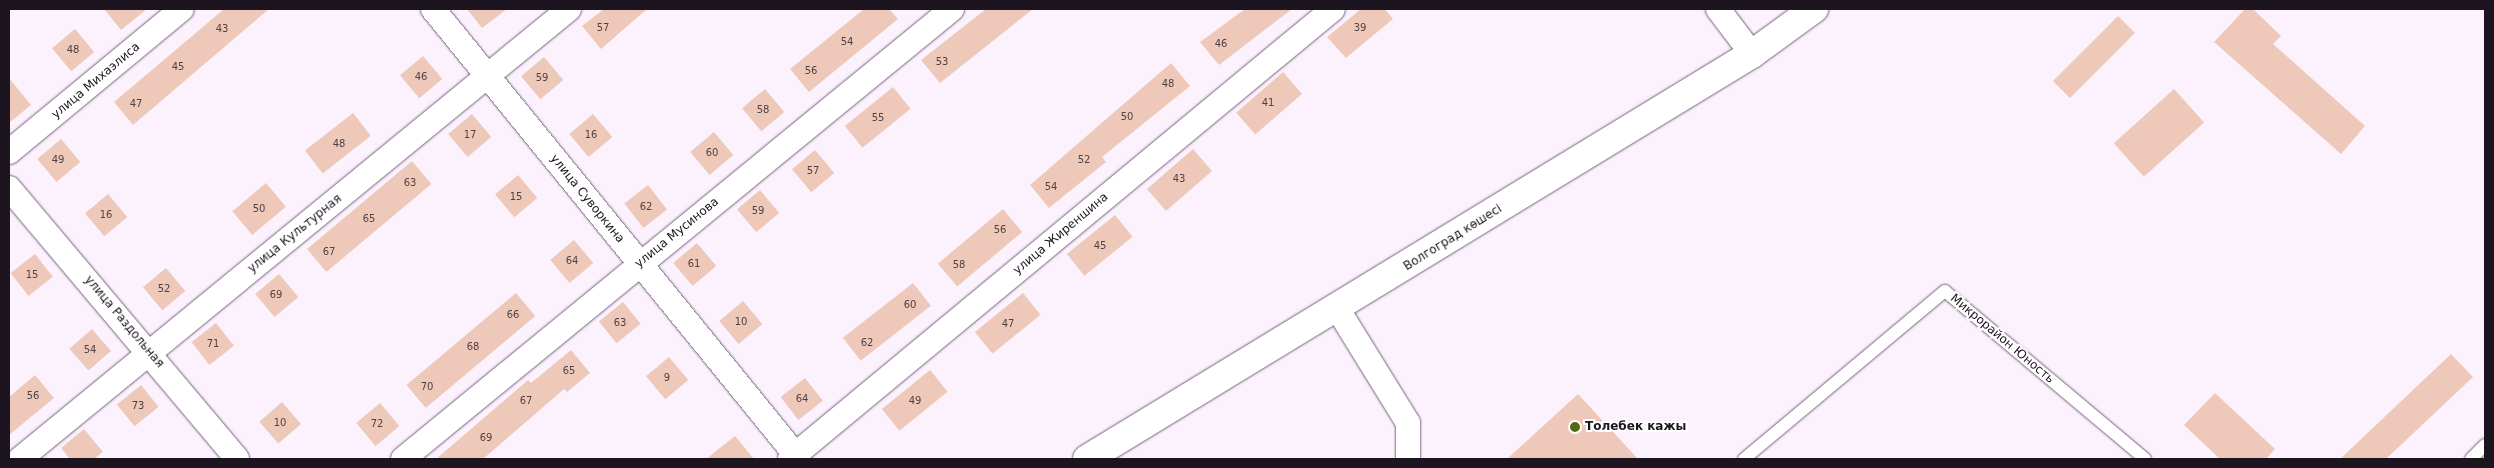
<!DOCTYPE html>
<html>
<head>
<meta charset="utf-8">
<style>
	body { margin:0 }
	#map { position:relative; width:2494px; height:468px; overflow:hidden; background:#fcf2fe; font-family:"DejaVu Sans",sans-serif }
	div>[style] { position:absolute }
	.building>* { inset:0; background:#eec9b9; transform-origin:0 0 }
	.roads { filter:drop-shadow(0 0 1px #77617b) drop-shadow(0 0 1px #77617b) }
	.service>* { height:12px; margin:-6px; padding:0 6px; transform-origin:6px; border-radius:6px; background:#fff }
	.minor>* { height:24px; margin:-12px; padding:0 12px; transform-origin:12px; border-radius:12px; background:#fff }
	.secondary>* { height:28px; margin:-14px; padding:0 14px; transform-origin:14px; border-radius:14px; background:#fff }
	.dots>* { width:14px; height:14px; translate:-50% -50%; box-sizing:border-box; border:2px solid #fff; border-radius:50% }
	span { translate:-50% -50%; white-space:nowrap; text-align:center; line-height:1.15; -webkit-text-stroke:4px #fff; paint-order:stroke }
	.number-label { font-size:10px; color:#504145 }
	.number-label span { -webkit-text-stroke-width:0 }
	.street-label { font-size:12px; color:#1c141e }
	.poi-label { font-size:12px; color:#1c141e; font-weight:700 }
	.left { translate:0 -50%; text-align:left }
	.frame { position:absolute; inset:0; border:10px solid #1c141e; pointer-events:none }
</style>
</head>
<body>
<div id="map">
	<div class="building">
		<div style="clip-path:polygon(104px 9px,147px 9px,121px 30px)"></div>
		<div style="clip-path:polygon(224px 9px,269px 9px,133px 125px,114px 102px)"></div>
		<div style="clip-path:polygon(467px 9px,507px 9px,482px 28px)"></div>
		<div style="clip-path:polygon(604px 9px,647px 9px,601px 49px,582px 26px)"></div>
		<div style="clip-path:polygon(864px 9px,889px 9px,898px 19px,809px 92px,790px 69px)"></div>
		<div style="clip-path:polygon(986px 9px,1033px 9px,940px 83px,921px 60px)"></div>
		<div style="clip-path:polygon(1245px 9px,1292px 9px,1219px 65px,1200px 42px)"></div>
		<div style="clip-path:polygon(1361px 9px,1385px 9px,1393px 19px,1346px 58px,1327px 37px)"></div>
		<div style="clip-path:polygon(2245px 9px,2253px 9px,2281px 36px,2273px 44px,2365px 126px,2341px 154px,2214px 42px)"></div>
		<div style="left:2118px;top:16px;width:24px;height:92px;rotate:45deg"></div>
		<div style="left:75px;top:29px;width:30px;height:30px;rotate:50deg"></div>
		<div style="left:423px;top:56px;width:30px;height:30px;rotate:50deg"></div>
		<div style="left:544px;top:57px;width:30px;height:30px;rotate:50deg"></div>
		<div style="clip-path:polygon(1171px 63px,1190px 86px,1102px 157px,1106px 162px,1049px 208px,1030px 185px)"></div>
		<div style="left:1283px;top:72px;width:29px;height:62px;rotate:49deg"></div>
		<div style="clip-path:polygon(9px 78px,31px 105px,9px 123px)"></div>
		<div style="left:893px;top:87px;width:28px;height:62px;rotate:51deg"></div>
		<div style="left:765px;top:89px;width:30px;height:30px;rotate:50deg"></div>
		<div style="left:2174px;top:89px;width:45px;height:81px;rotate:48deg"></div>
		<div style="left:353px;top:113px;width:29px;height:61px;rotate:52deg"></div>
		<div style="left:472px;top:114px;width:30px;height:31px;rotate:50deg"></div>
		<div style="left:593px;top:114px;width:30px;height:31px;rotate:50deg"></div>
		<div style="left:714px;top:132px;width:30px;height:31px;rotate:50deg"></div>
		<div style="left:61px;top:139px;width:30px;height:31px;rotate:50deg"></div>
		<div style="left:1193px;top:149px;width:29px;height:61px;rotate:49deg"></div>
		<div style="left:815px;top:150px;width:30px;height:30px;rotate:50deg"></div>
		<div style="left:412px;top:161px;width:30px;height:137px;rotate:50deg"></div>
		<div style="left:518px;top:175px;width:30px;height:30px;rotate:50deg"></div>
		<div style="left:266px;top:183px;width:31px;height:44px;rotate:50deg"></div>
		<div style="left:648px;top:185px;width:31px;height:30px;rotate:52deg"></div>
		<div style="left:760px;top:190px;width:30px;height:30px;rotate:50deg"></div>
		<div style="left:108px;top:194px;width:30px;height:30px;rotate:50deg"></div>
		<div style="left:1003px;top:209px;width:30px;height:85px;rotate:50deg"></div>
		<div style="left:1115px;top:215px;width:28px;height:62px;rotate:51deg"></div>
		<div style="left:574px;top:240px;width:30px;height:31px;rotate:50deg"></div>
		<div style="left:697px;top:243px;width:30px;height:31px;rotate:50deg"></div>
		<div style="left:35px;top:254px;width:29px;height:31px;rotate:52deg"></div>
		<div style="left:166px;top:268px;width:30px;height:30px;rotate:50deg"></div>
		<div style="left:279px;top:274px;width:30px;height:31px;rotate:50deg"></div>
		<div style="left:913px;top:283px;width:29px;height:89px;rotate:52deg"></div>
		<div style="left:516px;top:293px;width:30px;height:143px;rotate:50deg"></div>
		<div style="left:1023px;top:293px;width:28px;height:62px;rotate:51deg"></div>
		<div style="left:743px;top:301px;width:30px;height:31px;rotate:50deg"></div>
		<div style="left:623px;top:302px;width:28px;height:31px;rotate:51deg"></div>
		<div style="left:216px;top:323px;width:29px;height:31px;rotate:52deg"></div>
		<div style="left:92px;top:329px;width:29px;height:30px;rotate:49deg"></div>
		<div style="clip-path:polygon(571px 350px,590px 373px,567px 392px,564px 389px,483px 459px,436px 459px,528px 380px,531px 383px)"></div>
		<div style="clip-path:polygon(2451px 354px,2473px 377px,2386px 459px,2340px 459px)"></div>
		<div style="left:669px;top:357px;width:30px;height:30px;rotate:50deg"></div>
		<div style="left:930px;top:370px;width:28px;height:62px;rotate:51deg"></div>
		<div style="clip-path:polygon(35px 375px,54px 398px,9px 435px,9px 397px)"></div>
		<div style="left:805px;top:378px;width:29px;height:31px;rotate:52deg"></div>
		<div style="left:141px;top:385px;width:28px;height:31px;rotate:51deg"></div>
		<div style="clip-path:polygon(2215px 393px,2275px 449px,2266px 459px,2220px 459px,2184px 425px)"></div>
		<div style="clip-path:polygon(1578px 394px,1638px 459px,1507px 459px)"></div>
		<div style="left:282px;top:402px;width:29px;height:30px;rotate:49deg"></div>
		<div style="left:380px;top:403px;width:30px;height:31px;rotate:50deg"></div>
		<div style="clip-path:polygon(84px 429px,103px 452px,94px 459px,70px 459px,61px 448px)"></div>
		<div style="clip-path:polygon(735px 436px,754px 459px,706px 459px)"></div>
	</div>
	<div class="roads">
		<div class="service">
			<div style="left:1744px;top:459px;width:262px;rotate:-39.9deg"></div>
			<div style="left:1945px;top:291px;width:261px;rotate:40deg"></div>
			<div style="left:2471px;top:459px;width:20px;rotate:-45deg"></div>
		</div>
		<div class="minor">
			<div style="left:433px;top:9px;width:580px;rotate:50.88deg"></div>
			<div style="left:1718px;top:9px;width:56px;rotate:52.9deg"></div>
			<div style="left:9px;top:152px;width:224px;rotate:-39.6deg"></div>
			<div style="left:9px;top:188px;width:354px;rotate:49.9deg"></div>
			<div style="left:1337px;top:308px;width:135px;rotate:58.3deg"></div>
			<div style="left:1408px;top:423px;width:36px;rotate:90deg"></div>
			<div style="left:20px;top:459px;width:710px;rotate:-39.34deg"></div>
			<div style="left:403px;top:459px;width:710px;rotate:-39.34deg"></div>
			<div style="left:790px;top:459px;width:705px;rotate:-39.65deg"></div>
		</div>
		<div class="secondary">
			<div style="left:1087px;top:459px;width:779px;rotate:-31.34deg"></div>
			<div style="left:1752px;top:54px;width:77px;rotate:-36deg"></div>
		</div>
	</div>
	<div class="dots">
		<div style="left:1575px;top:427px;background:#546815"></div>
	</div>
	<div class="number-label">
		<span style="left:603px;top:28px">57</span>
		<span style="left:1360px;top:28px">39</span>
		<span style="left:222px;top:29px">43</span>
		<span style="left:847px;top:42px">54</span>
		<span style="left:1221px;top:44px">46</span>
		<span style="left:73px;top:50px">48</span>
		<span style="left:942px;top:62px">53</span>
		<span style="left:178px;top:67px">45</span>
		<span style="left:811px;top:71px">56</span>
		<span style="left:421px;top:77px">46</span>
		<span style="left:542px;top:78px">59</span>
		<span style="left:1168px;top:84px">48</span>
		<span style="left:1268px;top:103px">41</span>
		<span style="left:136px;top:104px">47</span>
		<span style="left:763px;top:110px">58</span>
		<span style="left:1127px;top:117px">50</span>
		<span style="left:878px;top:118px">55</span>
		<span style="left:470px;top:135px">17</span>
		<span style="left:591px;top:135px">16</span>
		<span style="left:339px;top:144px">48</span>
		<span style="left:712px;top:153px">60</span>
		<span style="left:58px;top:160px">49</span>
		<span style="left:1084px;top:160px">52</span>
		<span style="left:813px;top:171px">57</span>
		<span style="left:1179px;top:179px">43</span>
		<span style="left:410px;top:183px">63</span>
		<span style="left:1051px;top:187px">54</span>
		<span style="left:516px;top:197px">15</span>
		<span style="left:646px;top:207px">62</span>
		<span style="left:259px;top:209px">50</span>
		<span style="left:758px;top:211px">59</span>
		<span style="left:106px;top:215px">16</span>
		<span style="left:369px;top:219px">65</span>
		<span style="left:1000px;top:230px">56</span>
		<span style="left:1100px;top:246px">45</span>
		<span style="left:329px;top:252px">67</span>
		<span style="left:572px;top:261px">64</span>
		<span style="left:694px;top:264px">61</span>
		<span style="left:959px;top:265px">58</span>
		<span style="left:32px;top:275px">15</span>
		<span style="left:164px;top:289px">52</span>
		<span style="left:276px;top:295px">69</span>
		<span style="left:910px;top:305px">60</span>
		<span style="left:513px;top:315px">66</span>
		<span style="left:741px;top:322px">10</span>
		<span style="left:620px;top:323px">63</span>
		<span style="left:1008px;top:324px">47</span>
		<span style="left:867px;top:343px">62</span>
		<span style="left:213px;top:344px">71</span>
		<span style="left:473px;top:347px">68</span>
		<span style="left:90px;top:350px">54</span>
		<span style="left:569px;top:371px">65</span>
		<span style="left:667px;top:378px">9</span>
		<span style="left:427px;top:387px">70</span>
		<span style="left:33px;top:396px">56</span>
		<span style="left:802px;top:399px">64</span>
		<span style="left:526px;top:401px">67</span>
		<span style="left:915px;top:401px">49</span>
		<span style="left:138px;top:406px">73</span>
		<span style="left:280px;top:423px">10</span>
		<span style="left:377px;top:424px">72</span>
		<span style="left:486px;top:438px">69</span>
	</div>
	<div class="street-label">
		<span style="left:96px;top:81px;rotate:-40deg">улица Михаэлиса</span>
		<span style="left:587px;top:199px;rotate:51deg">улица Суворкина</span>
		<span style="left:677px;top:233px;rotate:-39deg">улица Мусинова</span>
		<span style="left:295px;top:234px;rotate:-39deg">улица Культурная</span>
		<span style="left:1061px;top:234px;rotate:-40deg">улица Жиреншина</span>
		<span style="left:1453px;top:238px;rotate:-32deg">Волгоград көшесі</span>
		<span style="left:124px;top:322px;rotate:50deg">улица Раздольная</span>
		<span style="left:2002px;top:339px;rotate:40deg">Микрорайон Юность</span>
	</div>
	<div class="poi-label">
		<span class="left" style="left:1585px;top:427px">Толебек кажы</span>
	</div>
	<div class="frame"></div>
</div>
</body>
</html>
